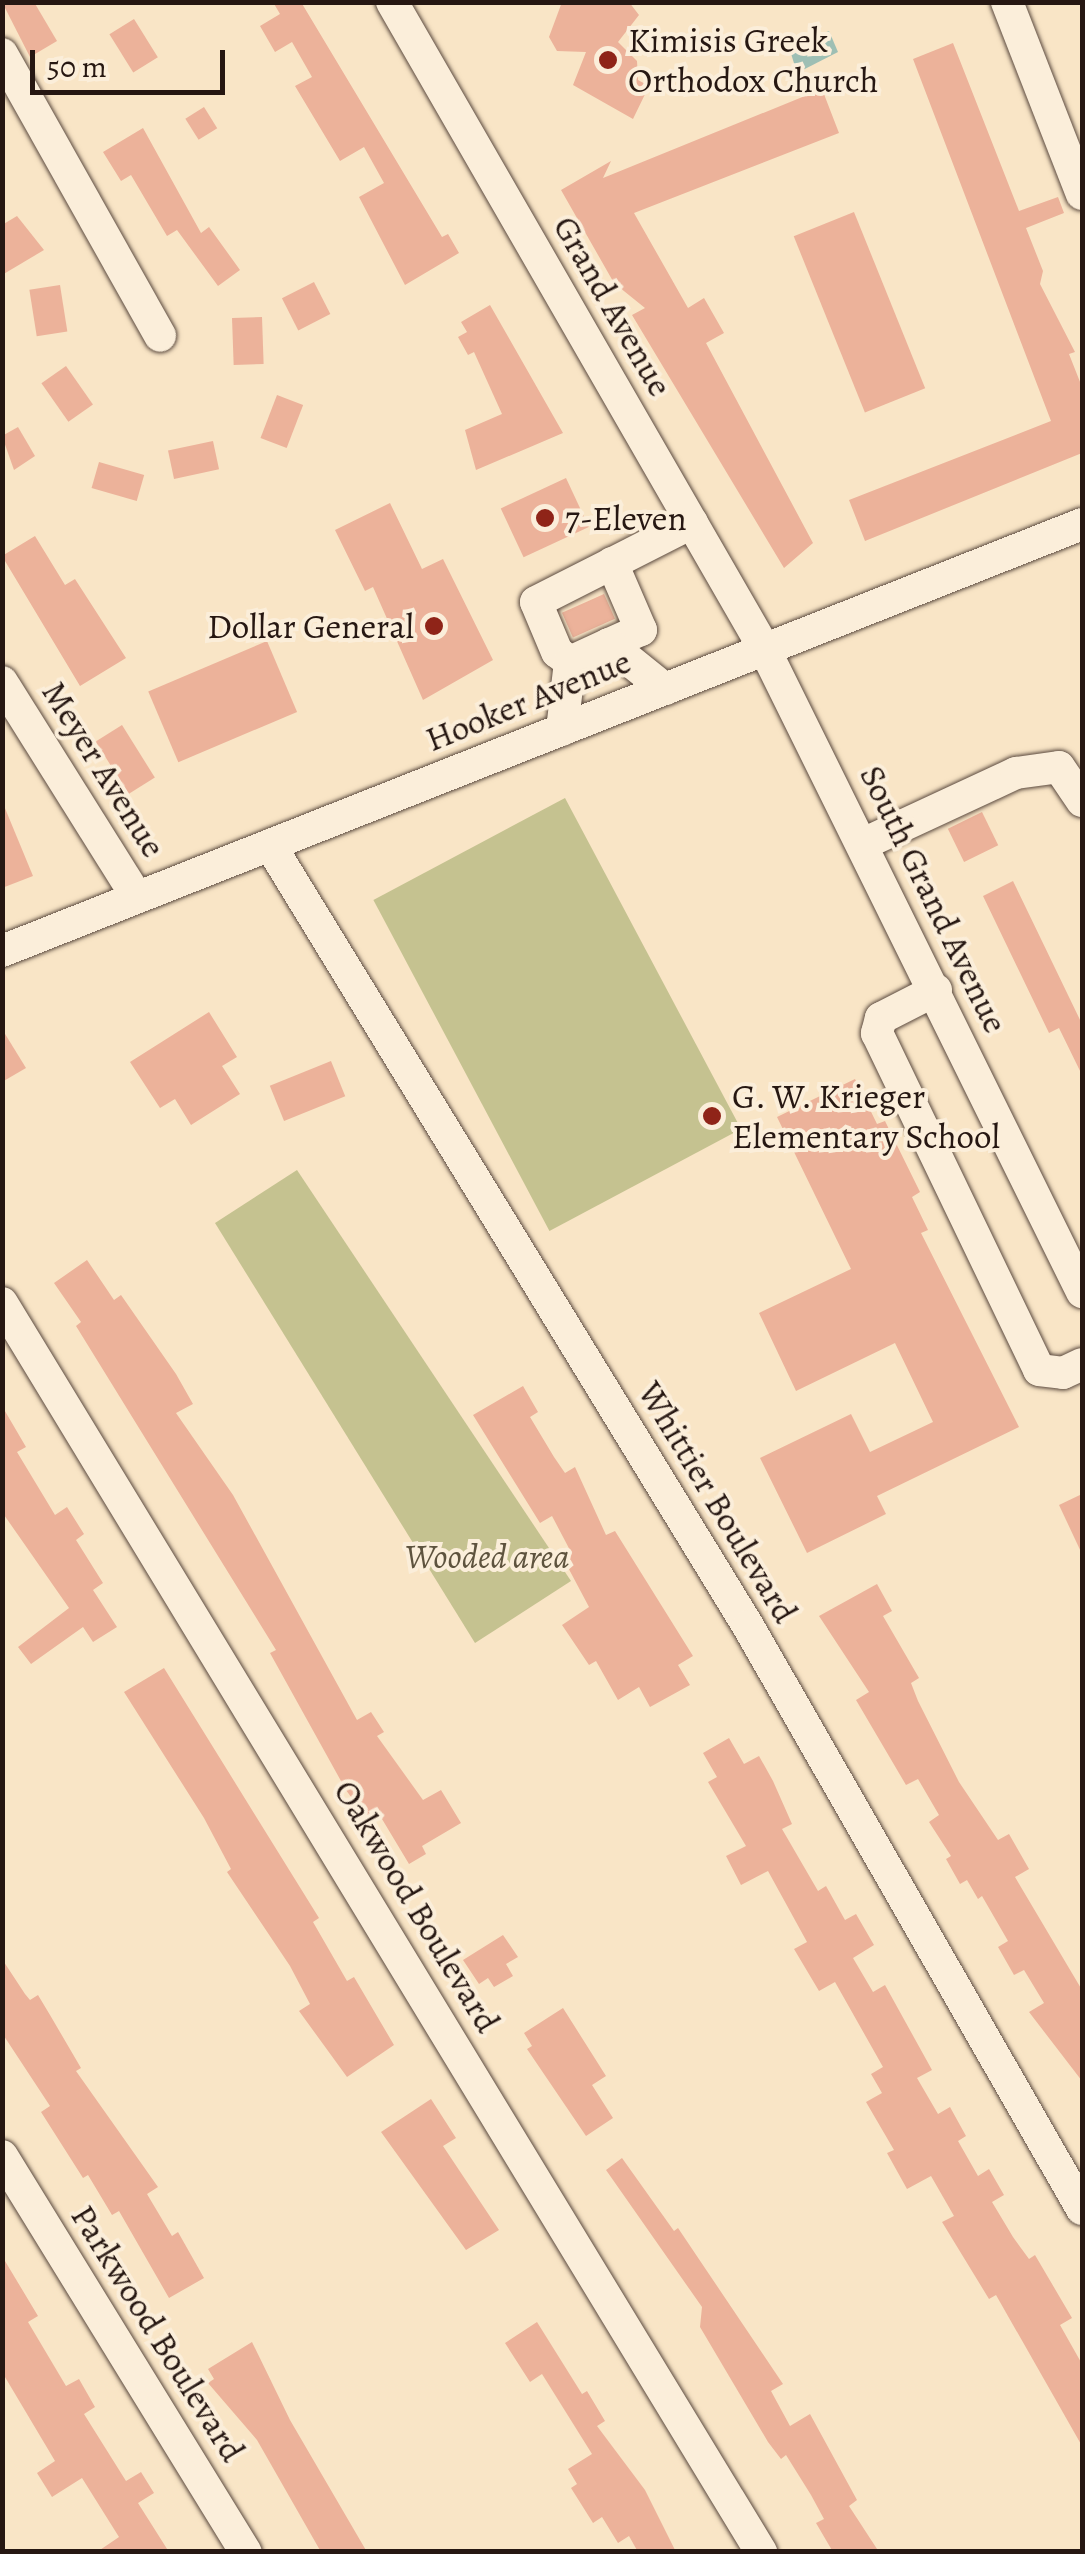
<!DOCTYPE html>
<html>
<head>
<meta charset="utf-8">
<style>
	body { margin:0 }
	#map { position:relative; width:1085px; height:2554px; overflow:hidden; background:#f9e5c6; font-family:Alegreya,serif }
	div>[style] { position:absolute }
	.green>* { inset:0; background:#c5c290; transform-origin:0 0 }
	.water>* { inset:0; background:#9ebfb4 }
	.building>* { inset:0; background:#ecb29a; transform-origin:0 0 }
	.roads { filter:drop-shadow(0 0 2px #5b4a3f) drop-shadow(0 0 2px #5b4a3f) }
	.minor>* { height:32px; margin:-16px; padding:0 16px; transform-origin:16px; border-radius:16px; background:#fbeeda }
	.dots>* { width:28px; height:28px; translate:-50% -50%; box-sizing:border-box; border:5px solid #fbeeda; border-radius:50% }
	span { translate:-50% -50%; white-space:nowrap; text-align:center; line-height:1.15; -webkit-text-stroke:8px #fbeeda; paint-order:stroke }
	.poi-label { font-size:35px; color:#261712 }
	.left { translate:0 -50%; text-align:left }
	.right { translate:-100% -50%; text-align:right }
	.street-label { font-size:35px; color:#261712 }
	.park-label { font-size:35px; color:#5e533e; font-style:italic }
	.frame { position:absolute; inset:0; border:5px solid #261712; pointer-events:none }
	.scale { position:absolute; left:30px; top:50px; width:195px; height:45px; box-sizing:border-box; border:5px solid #261712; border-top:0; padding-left:12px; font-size:30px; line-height:35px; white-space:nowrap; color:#261712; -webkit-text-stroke:8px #fbeeda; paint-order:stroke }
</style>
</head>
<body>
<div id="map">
	<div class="green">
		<div style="left:565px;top:798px;width:375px;height:217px;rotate:62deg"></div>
		<div style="clip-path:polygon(297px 1170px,571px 1581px,475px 1643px,215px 1223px)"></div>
	</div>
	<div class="water">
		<div style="clip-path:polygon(829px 31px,838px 52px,797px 73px,789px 47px)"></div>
	</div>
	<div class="building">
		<div style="clip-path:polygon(2px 2px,34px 2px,57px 41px,30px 57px)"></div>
		<div style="clip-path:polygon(273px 2px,301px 2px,442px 237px,448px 234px,459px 253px,405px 285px,359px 197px,384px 183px,364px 147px,340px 161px,295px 86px,312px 77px,292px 42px,275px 52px,260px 26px,280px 14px)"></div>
		<div style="clip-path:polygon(562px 2px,629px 2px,639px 15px,618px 42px,637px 61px,638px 80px,649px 86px,633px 119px,573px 85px,586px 52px,557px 51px,549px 37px)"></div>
		<div style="left:134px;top:19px;width:45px;height:29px;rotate:58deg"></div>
		<div style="clip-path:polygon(953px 43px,1019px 211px,1058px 197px,1064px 213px,1026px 228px,1043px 271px,1040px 284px,1075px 352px,1069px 354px,1082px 387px,1082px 453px,865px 541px,849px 500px,1051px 421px,913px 59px)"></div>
		<div style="clip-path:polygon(822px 89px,839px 133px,634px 213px,688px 308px,704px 298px,724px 333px,706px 343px,813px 543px,784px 568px,632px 315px,645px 308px,614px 283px,561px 190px,611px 161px,603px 178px)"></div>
		<div style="left:204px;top:107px;width:25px;height:22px;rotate:58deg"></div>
		<div style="clip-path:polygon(143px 128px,201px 233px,209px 227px,240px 270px,218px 286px,177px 230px,167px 236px,131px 175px,121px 181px,103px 152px)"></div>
		<div style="left:854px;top:212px;width:190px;height:65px;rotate:68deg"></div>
		<div style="clip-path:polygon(17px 216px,44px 250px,2px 275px,2px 225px)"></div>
		<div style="left:314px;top:282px;width:36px;height:36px;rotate:63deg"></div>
		<div style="left:60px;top:285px;width:47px;height:31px;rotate:81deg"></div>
		<div style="clip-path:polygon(490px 305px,563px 433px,476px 470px,465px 430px,502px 414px,474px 352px,468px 355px,458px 337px,467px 332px,461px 322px)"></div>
		<div style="left:262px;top:317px;width:47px;height:30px;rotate:88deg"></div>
		<div style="left:66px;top:366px;width:47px;height:30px;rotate:55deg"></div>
		<div style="left:277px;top:395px;width:28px;height:46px;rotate:21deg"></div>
		<div style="clip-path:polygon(18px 427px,35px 456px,14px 470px,2px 436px)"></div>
		<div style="left:213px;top:441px;width:29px;height:46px;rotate:78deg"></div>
		<div style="left:99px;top:462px;width:47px;height:27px;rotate:16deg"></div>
		<div style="left:566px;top:478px;width:54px;height:72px;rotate:65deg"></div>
		<div style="clip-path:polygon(390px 503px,422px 569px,443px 559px,493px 660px,423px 700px,373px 587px,365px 591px,335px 530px)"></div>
		<div style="clip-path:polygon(35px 536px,65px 585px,75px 579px,126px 658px,80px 686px,2px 556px)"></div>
		<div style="left:604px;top:594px;width:27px;height:46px;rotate:66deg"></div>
		<div style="left:267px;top:641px;width:77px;height:129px;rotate:67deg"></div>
		<div style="left:122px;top:725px;width:62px;height:31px;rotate:58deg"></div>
		<div style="clip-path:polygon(2px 801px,33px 876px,2px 888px)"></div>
		<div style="left:982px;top:812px;width:37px;height:38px;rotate:64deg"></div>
		<div style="clip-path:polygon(1013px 881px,1082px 1024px,1082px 1075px,1059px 1028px,1049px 1033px,983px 896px)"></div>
		<div style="clip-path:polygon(209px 1012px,237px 1057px,222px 1066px,240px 1094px,191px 1125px,175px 1099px,160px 1108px,130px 1062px)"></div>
		<div style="clip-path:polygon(2px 1029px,26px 1068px,2px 1082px)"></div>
		<div style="left:331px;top:1061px;width:38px;height:66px;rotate:68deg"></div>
		<div style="clip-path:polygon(855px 1079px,877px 1124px,885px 1121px,920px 1192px,912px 1197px,928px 1230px,921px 1233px,1019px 1427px,877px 1496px,886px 1514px,807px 1553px,760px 1458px,851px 1414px,870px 1452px,933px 1422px,895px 1343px,796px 1391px,759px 1313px,851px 1269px,777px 1117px)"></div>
		<div style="clip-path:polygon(87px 1260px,114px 1300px,121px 1295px,176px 1374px,193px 1404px,176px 1413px,233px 1495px,357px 1720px,371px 1712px,384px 1732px,377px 1736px,423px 1800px,441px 1790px,461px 1823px,422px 1846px,426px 1854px,409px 1864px,379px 1814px,369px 1822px,346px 1790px,270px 1653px,276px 1650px,76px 1326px,81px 1322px,54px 1283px)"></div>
		<div style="clip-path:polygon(523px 1386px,538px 1412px,530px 1417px,554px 1457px,565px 1473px,575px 1467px,606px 1535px,615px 1531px,693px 1656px,678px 1665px,690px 1685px,650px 1707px,639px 1687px,618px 1700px,596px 1661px,589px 1665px,562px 1625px,589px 1607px,563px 1558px,572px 1554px,552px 1516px,540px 1523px,473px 1415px)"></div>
		<div style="clip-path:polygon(2px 1406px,26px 1447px,17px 1452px,55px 1515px,67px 1507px,84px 1534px,76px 1540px,103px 1583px,93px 1590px,117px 1627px,93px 1642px,83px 1627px,31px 1664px,18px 1647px,69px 1608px,2px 1512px)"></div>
		<div style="clip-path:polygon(1082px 1494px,1082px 1554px,1059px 1505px)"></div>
		<div style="clip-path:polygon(877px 1584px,892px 1611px,883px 1616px,919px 1678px,911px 1683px,918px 1701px,959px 1782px,998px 1840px,1009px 1834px,1029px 1869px,1015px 1877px,1082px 1990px,1082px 2081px,1029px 2012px,1044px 2003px,1024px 1970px,1014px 1975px,998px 1947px,1008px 1941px,982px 1896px,978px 1899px,967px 1880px,960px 1884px,946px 1859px,951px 1856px,929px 1822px,939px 1815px,918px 1779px,906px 1785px,856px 1700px,869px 1692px,819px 1616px)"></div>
		<div style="clip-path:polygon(164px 1668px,319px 1918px,313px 1922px,347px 1981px,354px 1977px,394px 2045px,347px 2077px,299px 2011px,310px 2004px,290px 1966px,227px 1872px,231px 1869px,204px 1818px,124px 1692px)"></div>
		<div style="clip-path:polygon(729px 1738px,744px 1764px,759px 1756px,773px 1781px,792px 1824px,782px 1829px,818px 1891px,826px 1886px,845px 1920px,856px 1914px,874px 1945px,853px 1958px,873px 1992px,885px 1985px,932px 2070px,917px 2078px,938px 2114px,950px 2107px,966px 2136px,958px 2141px,978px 2176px,989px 2169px,1004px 2195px,992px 2202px,1013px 2237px,1029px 2259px,1035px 2255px,1072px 2318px,1060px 2325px,1082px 2364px,1082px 2446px,996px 2295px,989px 2299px,942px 2222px,954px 2216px,931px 2176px,907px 2189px,887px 2153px,894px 2150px,866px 2102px,882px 2093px,871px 2074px,883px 2067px,835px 1982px,819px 1991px,794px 1949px,807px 1942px,768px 1871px,741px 1885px,726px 1856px,746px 1846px,708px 1782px,717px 1777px,703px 1753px)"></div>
		<div style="clip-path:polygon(503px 1935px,518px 1957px,506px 1964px,513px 1976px,494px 1987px,488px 1978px,479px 1984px,463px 1960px)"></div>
		<div style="clip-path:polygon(2px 1959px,25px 1994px,30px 2000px,38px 1995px,50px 2015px,81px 2068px,76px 2071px,158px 2187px,147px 2194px,172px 2236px,178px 2232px,204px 2278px,169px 2298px,119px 2211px,112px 2215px,88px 2175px,83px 2178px,41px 2112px,50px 2106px,2px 2033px)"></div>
		<div style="clip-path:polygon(563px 2008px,606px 2076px,592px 2085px,613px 2118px,586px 2136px,527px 2049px,532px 2046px,524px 2033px)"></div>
		<div style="clip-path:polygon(431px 2099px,456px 2138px,443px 2146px,499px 2230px,466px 2250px,381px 2132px)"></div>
		<div style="clip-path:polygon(622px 2158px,674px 2231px,678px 2228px,783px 2384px,771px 2391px,790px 2426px,810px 2414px,857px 2500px,849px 2506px,879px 2552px,833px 2552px,816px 2523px,824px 2519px,811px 2495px,786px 2455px,781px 2459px,768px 2442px,700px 2327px,702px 2307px,606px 2170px)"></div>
		<div style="clip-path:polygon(2px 2256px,38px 2316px,28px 2322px,66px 2386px,79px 2379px,95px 2407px,84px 2414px,126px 2481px,141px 2472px,154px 2493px,138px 2503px,169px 2552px,97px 2552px,119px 2537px,82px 2478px,52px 2497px,37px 2473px,55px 2461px,2px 2372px)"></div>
		<div style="clip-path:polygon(537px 2322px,582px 2394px,587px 2391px,605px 2421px,597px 2426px,645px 2490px,676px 2552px,638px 2552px,629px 2536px,618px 2543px,602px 2517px,593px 2523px,571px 2488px,577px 2484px,568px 2469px,592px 2454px,542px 2374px,530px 2382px,505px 2343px)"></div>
		<div style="clip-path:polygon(252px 2342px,290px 2420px,367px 2552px,321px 2552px,257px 2440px,208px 2383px,214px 2379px,208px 2369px)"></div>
	</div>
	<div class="roads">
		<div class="minor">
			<div style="left:392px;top:2px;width:748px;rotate:60.07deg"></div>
			<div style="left:765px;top:650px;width:716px;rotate:63.72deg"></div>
			<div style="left:1007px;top:2px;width:206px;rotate:68.7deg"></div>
			<div style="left:2px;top:54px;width:323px;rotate:60.7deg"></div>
			<div style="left:609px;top:644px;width:35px;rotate:-24deg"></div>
			<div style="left:641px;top:630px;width:73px;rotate:-113.4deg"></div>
			<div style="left:570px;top:662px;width:16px;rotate:-142deg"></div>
			<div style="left:557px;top:652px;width:54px;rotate:-112.8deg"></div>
			<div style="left:536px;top:602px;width:175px;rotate:-26.9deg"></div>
			<div style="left:2px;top:682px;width:254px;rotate:57.9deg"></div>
			<div style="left:562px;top:730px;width:68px;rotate:-83.3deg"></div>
			<div style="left:570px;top:662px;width:43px;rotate:-24.8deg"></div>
			<div style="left:609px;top:644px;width:72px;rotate:38.8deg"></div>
			<div style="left:863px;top:844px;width:169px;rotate:-24.9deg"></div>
			<div style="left:1016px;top:773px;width:43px;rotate:-7.9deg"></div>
			<div style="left:1059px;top:767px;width:41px;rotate:55.9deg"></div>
			<div style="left:270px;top:845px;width:916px;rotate:58.53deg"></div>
			<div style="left:748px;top:1626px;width:672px;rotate:60.19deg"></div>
			<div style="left:2px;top:951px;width:1161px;rotate:-21.57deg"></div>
			<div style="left:936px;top:990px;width:62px;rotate:153deg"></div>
			<div style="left:881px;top:1018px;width:16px;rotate:105deg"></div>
			<div style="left:877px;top:1033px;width:374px;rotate:64.3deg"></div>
			<div style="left:1039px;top:1370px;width:24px;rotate:7deg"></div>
			<div style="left:1063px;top:1373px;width:21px;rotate:-25deg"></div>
			<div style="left:2px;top:1303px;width:1462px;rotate:58.71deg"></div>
			<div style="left:2px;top:2156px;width:465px;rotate:58.4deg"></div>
		</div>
	</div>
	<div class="dots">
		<div style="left:608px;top:60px;background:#8f2418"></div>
		<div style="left:545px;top:518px;background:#8f2418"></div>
		<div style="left:434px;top:626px;background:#8f2418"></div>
		<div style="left:712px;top:1116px;background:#8f2418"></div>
	</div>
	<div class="poi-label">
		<span class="left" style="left:628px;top:60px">Kimisis Greek<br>Orthodox Church</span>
		<span class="left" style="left:565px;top:518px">7-Eleven</span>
		<span class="right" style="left:414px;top:626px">Dollar General</span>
		<span class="left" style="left:732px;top:1116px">G. W. Krieger<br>Elementary School</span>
	</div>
	<div class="street-label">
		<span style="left:613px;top:306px;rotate:60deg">Grand Avenue</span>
		<span style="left:528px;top:700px;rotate:-22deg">Hooker Avenue</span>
		<span style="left:104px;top:769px;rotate:58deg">Meyer Avenue</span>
		<span style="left:934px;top:899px;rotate:64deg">South Grand Avenue</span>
		<span style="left:718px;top:1502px;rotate:59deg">Whittier Boulevard</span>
		<span style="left:417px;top:1906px;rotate:59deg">Oakwood Boulevard</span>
		<span style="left:158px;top:2333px;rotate:58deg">Parkwood Boulevard</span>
	</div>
	<div class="park-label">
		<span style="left:487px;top:1556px">Wooded area</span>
	</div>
	<div class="frame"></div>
	<div class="scale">50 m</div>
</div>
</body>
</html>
